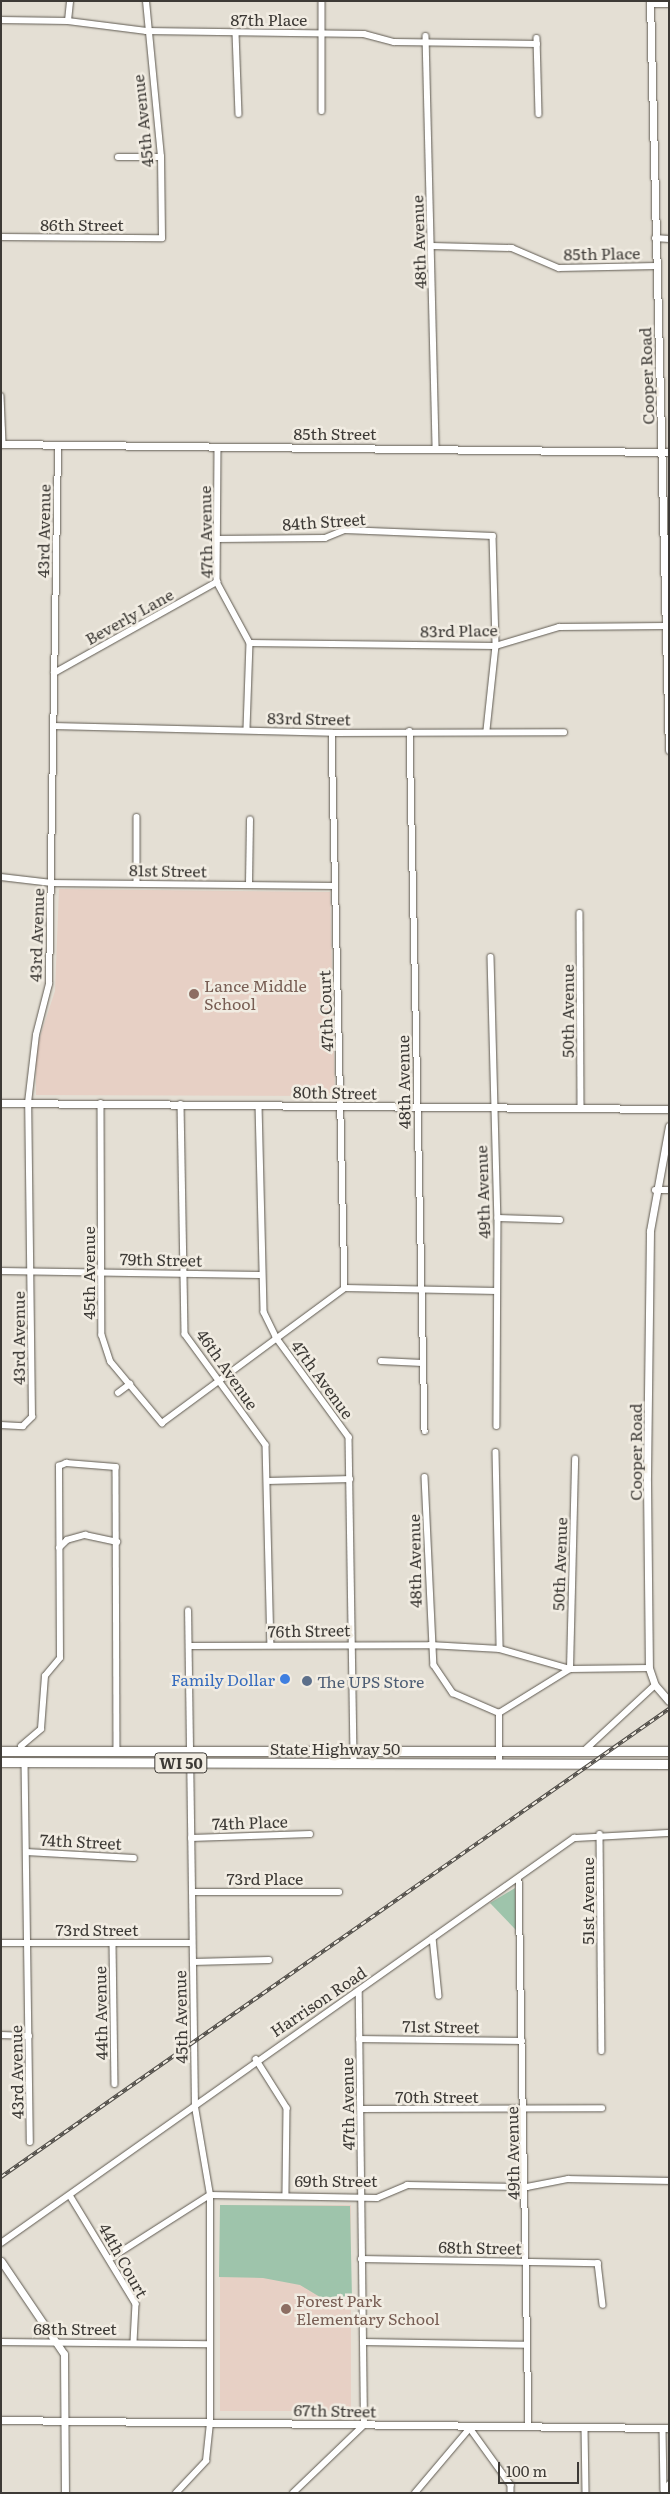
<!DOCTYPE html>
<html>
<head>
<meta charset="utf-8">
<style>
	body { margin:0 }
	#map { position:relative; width:670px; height:2494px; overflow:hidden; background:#e4dfd4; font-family:Literata,serif }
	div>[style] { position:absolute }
	.education>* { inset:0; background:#e7d0c5; transform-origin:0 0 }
	.green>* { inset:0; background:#9ec4ab }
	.roads { filter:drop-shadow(0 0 1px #5f5a51) drop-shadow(0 0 1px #5f5a51) }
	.minor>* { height:5.5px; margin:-2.75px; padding:0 2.75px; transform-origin:2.75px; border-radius:2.75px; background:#fff }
	.tertiary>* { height:7px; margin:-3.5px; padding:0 3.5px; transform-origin:3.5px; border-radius:3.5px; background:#fff }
	.primary>* { height:9px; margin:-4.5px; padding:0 4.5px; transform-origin:4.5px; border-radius:4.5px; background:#fff }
	.rail>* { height:4px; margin-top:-2px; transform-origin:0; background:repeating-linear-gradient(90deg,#f1ece2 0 5.5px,#504d48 0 11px); box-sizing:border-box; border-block:1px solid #504d48 }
	.dots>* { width:14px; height:14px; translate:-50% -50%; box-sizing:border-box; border:2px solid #f1ece2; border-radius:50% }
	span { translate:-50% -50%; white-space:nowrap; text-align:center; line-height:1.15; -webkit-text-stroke:5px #f1ece2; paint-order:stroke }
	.shield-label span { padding:1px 4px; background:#f1ece2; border:1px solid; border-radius:4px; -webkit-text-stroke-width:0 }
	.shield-label { font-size:15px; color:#3d3a36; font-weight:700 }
	.street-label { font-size:16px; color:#3d3a36 }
	.education-label { font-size:16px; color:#785e54 }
	.left { translate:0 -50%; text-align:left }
	.shop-label { font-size:16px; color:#366cbe }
	.right { translate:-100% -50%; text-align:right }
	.service-label { font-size:16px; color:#4e5e75 }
	.frame { position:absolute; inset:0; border:2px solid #3d3a36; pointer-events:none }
	.scale { position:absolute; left:498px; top:2462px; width:81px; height:22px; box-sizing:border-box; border:2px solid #3d3a36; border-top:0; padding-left:6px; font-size:15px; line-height:18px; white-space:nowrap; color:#3d3a36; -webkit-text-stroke:4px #f1ece2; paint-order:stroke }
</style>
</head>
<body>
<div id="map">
	<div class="education">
		<div style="clip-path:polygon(59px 889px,330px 892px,335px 1096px,36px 1095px,36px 1049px,55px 991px)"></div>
		<div style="left:220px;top:2205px;width:131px;height:206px"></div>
	</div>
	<div class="green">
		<div style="clip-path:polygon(515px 1888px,516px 1930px,490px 1903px)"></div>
		<div style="clip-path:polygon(220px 2205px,350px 2206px,352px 2298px,320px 2297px,300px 2285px,263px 2278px,219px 2277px)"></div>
	</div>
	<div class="roads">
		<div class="minor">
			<div style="left:322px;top:1px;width:110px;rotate:90deg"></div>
			<div style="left:651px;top:4px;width:18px"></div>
			<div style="left:1px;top:20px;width:67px;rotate:0.9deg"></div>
			<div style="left:68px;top:21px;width:79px;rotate:7.3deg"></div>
			<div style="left:146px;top:31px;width:218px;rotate:0.8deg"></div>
			<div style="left:364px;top:34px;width:31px;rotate:15deg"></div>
			<div style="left:394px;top:42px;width:143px;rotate:0.8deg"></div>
			<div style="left:68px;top:21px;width:20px;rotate:-84deg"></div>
			<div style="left:236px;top:33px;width:81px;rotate:87.9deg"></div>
			<div style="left:426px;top:36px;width:411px;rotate:88.6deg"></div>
			<div style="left:537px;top:38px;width:76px;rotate:88.5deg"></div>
			<div style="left:118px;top:157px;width:43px"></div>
			<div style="left:1px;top:237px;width:161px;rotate:0.4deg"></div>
			<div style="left:162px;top:238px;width:81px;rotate:-90.7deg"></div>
			<div style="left:161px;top:157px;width:157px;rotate:-95.5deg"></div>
			<div style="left:655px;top:238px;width:14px;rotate:4deg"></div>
			<div style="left:432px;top:246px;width:80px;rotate:1.4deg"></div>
			<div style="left:512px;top:248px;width:51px;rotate:23.1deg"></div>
			<div style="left:559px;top:268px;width:97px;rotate:-1.2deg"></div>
			<div style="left:1px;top:396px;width:48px;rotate:87.6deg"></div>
			<div style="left:218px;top:447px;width:135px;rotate:90.4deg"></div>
			<div style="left:217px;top:582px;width:69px;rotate:61.6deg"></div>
			<div style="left:250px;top:643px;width:87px;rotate:92deg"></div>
			<div style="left:217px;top:539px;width:108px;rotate:-0.5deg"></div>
			<div style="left:325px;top:538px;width:22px;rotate:-22deg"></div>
			<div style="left:345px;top:530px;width:148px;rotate:2.3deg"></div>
			<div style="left:493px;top:536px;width:110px;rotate:88.4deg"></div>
			<div style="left:496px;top:646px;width:84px;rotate:96.1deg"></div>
			<div style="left:250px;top:643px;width:246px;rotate:0.7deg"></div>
			<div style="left:496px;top:646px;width:66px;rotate:-16.8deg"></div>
			<div style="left:559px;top:627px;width:107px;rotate:-0.5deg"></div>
			<div style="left:54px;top:673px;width:187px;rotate:-29.2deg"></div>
			<div style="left:53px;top:726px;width:279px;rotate:1.4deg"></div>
			<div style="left:332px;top:733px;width:232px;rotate:-0.2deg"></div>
			<div style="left:410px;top:731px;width:700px;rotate:88.77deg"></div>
			<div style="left:332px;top:733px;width:555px;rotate:88.66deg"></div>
			<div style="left:137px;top:817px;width:66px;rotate:90deg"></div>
			<div style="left:1px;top:877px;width:51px;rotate:6.7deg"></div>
			<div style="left:52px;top:883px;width:282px;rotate:0.6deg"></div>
			<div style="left:249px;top:884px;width:64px;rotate:-89.1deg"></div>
			<div style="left:580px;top:913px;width:196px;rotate:89.7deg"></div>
			<div style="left:491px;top:957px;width:261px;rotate:88.5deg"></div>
			<div style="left:498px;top:1218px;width:208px;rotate:90.3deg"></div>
			<div style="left:101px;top:1103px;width:232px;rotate:89.8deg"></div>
			<div style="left:102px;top:1335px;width:28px;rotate:72deg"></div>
			<div style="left:111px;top:1362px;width:80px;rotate:50.1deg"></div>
			<div style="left:162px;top:1423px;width:227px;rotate:-36.4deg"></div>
			<div style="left:181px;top:1104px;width:230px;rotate:89deg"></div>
			<div style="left:185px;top:1334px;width:137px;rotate:53.9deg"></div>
			<div style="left:266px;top:1445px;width:199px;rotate:88.6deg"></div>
			<div style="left:259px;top:1105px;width:207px;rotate:88.6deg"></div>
			<div style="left:264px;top:1312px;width:28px;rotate:64deg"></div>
			<div style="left:276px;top:1337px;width:124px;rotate:53.9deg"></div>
			<div style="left:349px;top:1437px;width:326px;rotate:89.1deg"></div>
			<div style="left:655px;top:1190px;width:14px"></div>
			<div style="left:498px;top:1218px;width:62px;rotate:1.8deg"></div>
			<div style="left:1px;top:1271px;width:259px;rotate:0.9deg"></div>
			<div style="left:345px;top:1288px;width:152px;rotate:1.1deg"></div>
			<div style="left:381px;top:1361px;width:41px;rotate:2.8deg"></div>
			<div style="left:118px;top:1393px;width:15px;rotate:-37deg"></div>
			<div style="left:1px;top:1425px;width:22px;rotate:3deg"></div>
			<div style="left:23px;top:1426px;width:13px;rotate:-45deg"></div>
			<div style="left:32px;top:1417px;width:314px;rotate:-90.7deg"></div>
			<div style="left:28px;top:1103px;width:68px;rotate:-83.3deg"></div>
			<div style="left:36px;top:1035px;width:53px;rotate:-75.7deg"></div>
			<div style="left:49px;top:984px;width:538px;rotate:-89.04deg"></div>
			<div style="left:496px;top:1452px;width:197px;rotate:88.8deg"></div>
			<div style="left:425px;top:1477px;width:188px;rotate:87.3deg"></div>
			<div style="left:434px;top:1665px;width:34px;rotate:56deg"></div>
			<div style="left:453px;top:1693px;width:50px;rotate:23.5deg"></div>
			<div style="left:499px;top:1713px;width:84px;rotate:-31.8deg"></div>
			<div style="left:570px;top:1669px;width:210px;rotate:-88.6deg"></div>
			<div style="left:270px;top:1481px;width:80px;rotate:-1.4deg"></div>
			<div style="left:59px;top:1548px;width:11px;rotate:-45deg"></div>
			<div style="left:67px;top:1540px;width:19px;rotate:-16deg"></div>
			<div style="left:85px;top:1535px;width:33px;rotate:12deg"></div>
			<div style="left:189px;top:1646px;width:241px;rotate:-0.2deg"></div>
			<div style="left:430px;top:1645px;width:70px;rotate:3.3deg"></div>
			<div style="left:500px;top:1649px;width:73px;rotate:15.9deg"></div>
			<div style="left:570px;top:1669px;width:79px;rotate:-0.7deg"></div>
			<div style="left:21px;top:1746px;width:26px;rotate:-40deg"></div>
			<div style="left:41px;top:1729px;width:53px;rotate:-85.7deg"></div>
			<div style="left:45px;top:1676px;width:23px;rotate:-50deg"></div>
			<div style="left:60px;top:1658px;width:192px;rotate:-90.3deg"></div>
			<div style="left:59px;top:1466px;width:8px;rotate:-23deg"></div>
			<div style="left:66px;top:1463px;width:50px;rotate:4.6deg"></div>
			<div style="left:116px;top:1467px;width:284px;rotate:89.8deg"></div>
			<div style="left:586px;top:1749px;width:94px;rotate:-42.8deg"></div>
			<div style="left:25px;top:1762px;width:380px;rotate:89.2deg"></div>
			<div style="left:499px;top:1762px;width:49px;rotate:-90deg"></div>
			<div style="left:600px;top:1834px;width:217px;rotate:89.5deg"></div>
			<div style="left:191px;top:1838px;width:119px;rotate:-1.9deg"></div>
			<div style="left:26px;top:1852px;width:108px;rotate:3.2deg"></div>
			<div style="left:519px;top:1880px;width:545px;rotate:88.95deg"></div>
			<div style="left:192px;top:1892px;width:147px"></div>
			<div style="left:433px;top:1938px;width:58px;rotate:84.1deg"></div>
			<div style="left:1px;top:1943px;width:191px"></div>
			<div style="left:113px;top:1943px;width:141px;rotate:89.2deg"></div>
			<div style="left:193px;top:1962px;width:76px;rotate:-1.5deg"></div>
			<div style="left:1px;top:2035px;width:28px;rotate:2deg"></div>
			<div style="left:359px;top:2039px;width:163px;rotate:0.7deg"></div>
			<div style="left:256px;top:2059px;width:58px;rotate:57.7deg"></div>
			<div style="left:287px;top:2108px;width:86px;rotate:90.7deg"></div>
			<div style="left:361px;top:2109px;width:241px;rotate:-0.2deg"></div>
			<div style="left:71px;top:2197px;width:125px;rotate:58.7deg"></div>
			<div style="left:136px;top:2304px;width:38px;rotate:93deg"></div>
			<div style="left:1px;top:2243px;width:702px;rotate:-35.25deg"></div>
			<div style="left:574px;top:1838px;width:95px;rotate:-3deg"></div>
			<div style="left:111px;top:2258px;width:117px;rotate:-32.5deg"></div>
			<div style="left:210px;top:2195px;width:167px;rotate:1deg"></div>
			<div style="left:377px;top:2198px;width:33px;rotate:-23deg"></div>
			<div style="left:407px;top:2185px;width:120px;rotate:1deg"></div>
			<div style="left:527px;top:2187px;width:42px;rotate:-11deg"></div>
			<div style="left:568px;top:2179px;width:101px;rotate:1.1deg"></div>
			<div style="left:361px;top:2259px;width:237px;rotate:1deg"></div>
			<div style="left:598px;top:2263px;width:42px;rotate:83.2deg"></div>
			<div style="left:1px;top:2342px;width:208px;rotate:0.6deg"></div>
			<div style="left:363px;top:2342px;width:164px;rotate:1deg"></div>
			<div style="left:585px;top:2428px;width:65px;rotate:89.1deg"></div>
			<div style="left:663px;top:2428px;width:62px;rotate:89.1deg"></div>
			<div style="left:176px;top:2493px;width:44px;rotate:-46.8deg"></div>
			<div style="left:206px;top:2461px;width:39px;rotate:-84deg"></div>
			<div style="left:210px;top:2422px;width:227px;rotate:-90deg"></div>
			<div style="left:210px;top:2195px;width:89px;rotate:-99.7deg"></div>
			<div style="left:195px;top:2107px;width:496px;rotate:-90.8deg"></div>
			<div style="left:293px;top:2493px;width:98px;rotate:-43.8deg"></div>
			<div style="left:364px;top:2425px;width:433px;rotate:-90.7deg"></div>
			<div style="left:415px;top:2493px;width:85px;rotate:-49.8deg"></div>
			<div style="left:470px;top:2428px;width:70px;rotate:54.3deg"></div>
			<div style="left:511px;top:2485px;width:8px;rotate:90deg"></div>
		</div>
		<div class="tertiary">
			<div style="left:650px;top:1px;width:749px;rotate:88.55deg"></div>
			<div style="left:1px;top:444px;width:668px;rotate:0.69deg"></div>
			<div style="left:1px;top:1103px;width:668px;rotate:0.51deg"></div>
			<div style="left:669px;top:1126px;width:107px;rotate:100.3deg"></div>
			<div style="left:650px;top:1231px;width:251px;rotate:90.7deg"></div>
			<div style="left:647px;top:1482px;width:186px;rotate:89.4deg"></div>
			<div style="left:649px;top:1668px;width:18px;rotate:71deg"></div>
			<div style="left:655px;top:1685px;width:21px;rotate:49deg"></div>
			<div style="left:1px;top:2261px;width:112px;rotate:55.9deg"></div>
			<div style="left:64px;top:2354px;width:139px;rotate:89.6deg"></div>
			<div style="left:1px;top:2420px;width:668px;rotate:0.69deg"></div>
			<div style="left:664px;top:2493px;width:10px;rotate:-61deg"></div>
		</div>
		<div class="primary">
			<div style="left:1px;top:1751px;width:668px"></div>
			<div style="left:1px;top:1762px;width:668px;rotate:0.17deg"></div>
		</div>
	</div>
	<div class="rail">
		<div style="left:1px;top:2177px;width:816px;rotate:-35.02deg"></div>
	</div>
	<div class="dots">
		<div style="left:194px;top:994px;background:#8d6e63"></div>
		<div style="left:285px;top:1679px;background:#3f7fe0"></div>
		<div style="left:307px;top:1681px;background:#5c6f8a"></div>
		<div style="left:286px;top:2309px;background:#8d6e63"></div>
	</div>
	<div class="shield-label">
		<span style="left:181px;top:1763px">WI 50</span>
	</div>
	<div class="street-label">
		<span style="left:269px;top:19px">87th Place</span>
		<span style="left:142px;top:121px;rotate:-96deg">45th Avenue</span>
		<span style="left:82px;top:224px">86th Street</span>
		<span style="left:418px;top:242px;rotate:-92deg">48th Avenue</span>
		<span style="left:602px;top:253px;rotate:-1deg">85th Place</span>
		<span style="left:646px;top:376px;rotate:-92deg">Cooper Road</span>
		<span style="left:335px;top:433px">85th Street</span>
		<span style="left:324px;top:521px;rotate:-4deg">84th Street</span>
		<span style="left:43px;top:531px;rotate:-89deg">43rd Avenue</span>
		<span style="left:205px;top:532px;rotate:-91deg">47th Avenue</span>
		<span style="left:129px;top:616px;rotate:-29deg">Beverly Lane</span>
		<span style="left:459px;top:630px;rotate:-1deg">83rd Place</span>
		<span style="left:309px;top:718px;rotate:1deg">83rd Street</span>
		<span style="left:168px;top:870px;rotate:1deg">81st Street</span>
		<span style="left:36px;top:935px;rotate:-88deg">43rd Avenue</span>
		<span style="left:325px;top:1011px;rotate:-92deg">47th Court</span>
		<span style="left:567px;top:1011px;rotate:-90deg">50th Avenue</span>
		<span style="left:403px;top:1082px;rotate:-91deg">48th Avenue</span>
		<span style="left:335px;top:1092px;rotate:1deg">80th Street</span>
		<span style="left:482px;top:1192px;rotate:-92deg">49th Avenue</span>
		<span style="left:161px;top:1259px;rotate:1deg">79th Street</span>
		<span style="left:88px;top:1273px;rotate:-90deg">45th Avenue</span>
		<span style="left:18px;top:1338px;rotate:-90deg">43rd Avenue</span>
		<span style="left:228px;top:1369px;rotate:55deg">46th Avenue</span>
		<span style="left:323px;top:1379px;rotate:54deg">47th Avenue</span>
		<span style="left:635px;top:1452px;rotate:-90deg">Cooper Road</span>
		<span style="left:414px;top:1561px;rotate:-91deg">48th Avenue</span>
		<span style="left:559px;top:1564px;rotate:-88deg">50th Avenue</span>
		<span style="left:309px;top:1630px;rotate:-1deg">76th Street</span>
		<span style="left:335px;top:1748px">State Highway 50</span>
		<span style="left:250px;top:1822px;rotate:-2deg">74th Place</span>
		<span style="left:81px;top:1841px;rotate:3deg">74th Street</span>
		<span style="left:265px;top:1878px">73rd Place</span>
		<span style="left:587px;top:1901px;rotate:-90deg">51st Avenue</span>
		<span style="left:97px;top:1929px">73rd Street</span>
		<span style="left:318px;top:2001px;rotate:-34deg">Harrison Road</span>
		<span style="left:100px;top:2013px;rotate:-91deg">44th Avenue</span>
		<span style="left:180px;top:2017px;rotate:-91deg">45th Avenue</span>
		<span style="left:441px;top:2026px;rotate:1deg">71st Street</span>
		<span style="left:16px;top:2072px;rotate:-91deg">43rd Avenue</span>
		<span style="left:437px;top:2096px">70th Street</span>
		<span style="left:347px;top:2104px;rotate:-91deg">47th Avenue</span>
		<span style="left:512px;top:2153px;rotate:-91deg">49th Avenue</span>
		<span style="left:336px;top:2180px">69th Street</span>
		<span style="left:480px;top:2247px;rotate:1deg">68th Street</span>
		<span style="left:124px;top:2260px;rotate:61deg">44th Court</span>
		<span style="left:75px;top:2328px">68th Street</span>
		<span style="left:335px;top:2410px;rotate:1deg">67th Street</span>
	</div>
	<div class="education-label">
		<span class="left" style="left:204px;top:994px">Lance Middle<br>School</span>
		<span class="left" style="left:296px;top:2309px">Forest Park<br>Elementary School</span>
	</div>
	<div class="shop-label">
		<span class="right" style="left:275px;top:1679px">Family Dollar</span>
	</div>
	<div class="service-label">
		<span class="left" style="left:317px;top:1681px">The UPS Store</span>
	</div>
	<div class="frame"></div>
	<div class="scale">100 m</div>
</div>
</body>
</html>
